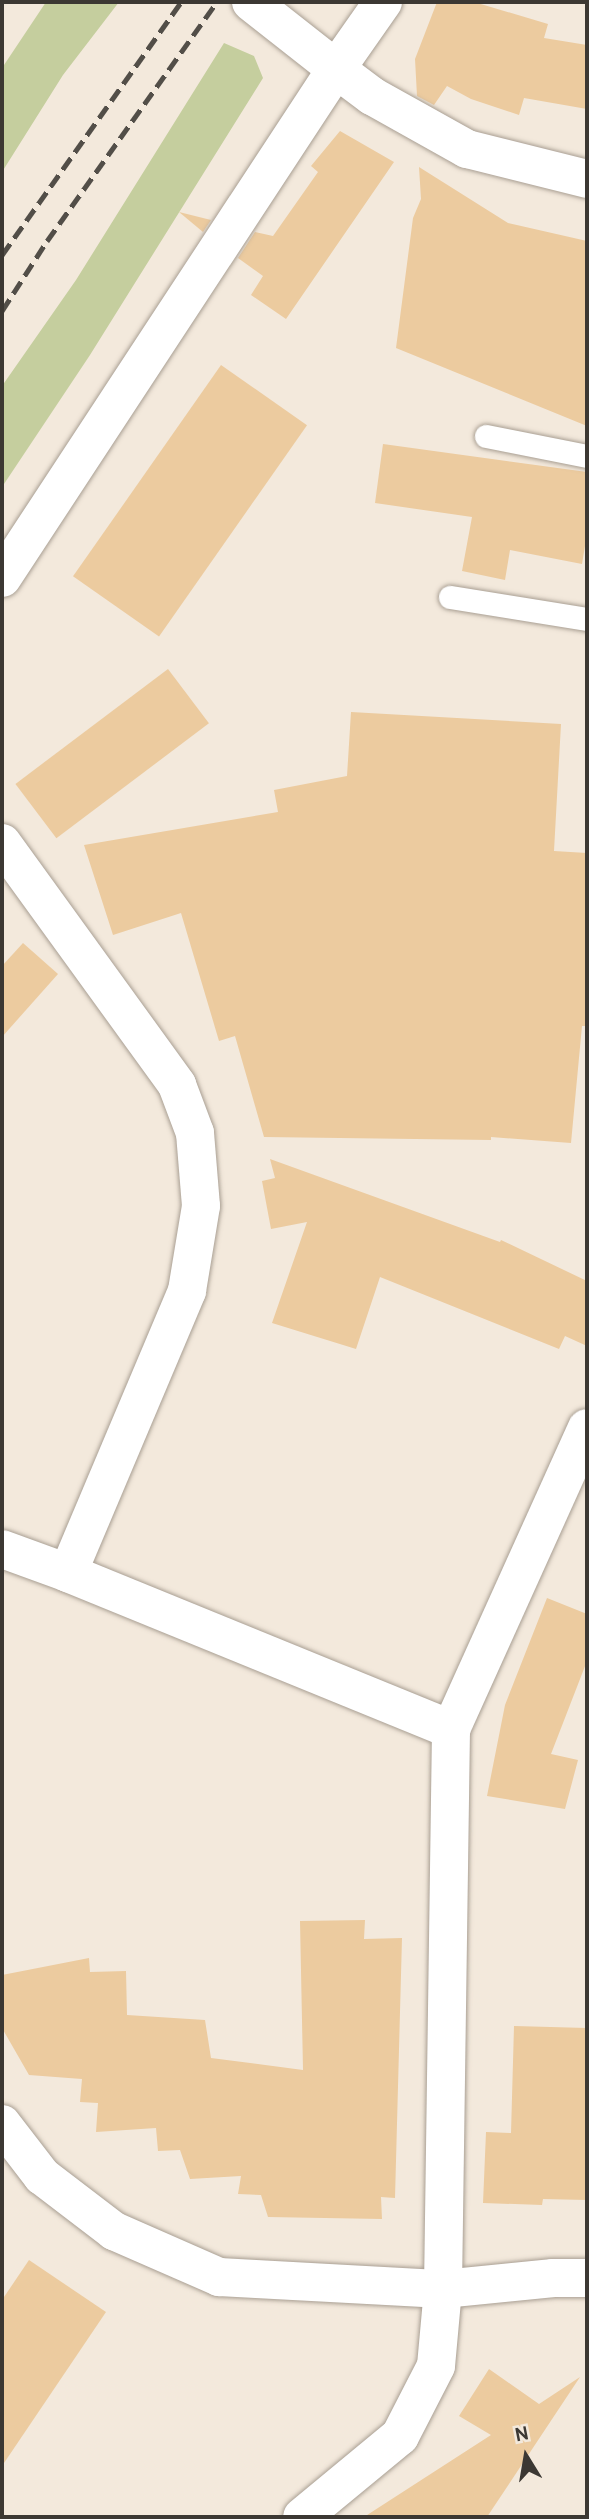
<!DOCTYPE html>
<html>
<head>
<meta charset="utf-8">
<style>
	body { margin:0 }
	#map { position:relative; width:589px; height:2519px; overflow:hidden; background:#f3e9dc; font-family:Overpass,sans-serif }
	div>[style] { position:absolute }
	.green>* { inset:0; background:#c5ce9e }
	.building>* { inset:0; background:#eccb9f; transform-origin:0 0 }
	.roads { filter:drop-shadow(0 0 2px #a99f93) drop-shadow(0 0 2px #a99f93) }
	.lane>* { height:23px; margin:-11.5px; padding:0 11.5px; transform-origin:11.5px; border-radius:11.5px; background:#fff }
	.street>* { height:38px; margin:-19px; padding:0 19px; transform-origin:19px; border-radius:19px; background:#fff }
	.secondary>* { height:38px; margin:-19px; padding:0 19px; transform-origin:19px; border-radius:19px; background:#fff }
	.rail>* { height:5px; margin-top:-2.5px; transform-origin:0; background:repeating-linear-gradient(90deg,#524e48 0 14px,transparent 0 21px) }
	span { translate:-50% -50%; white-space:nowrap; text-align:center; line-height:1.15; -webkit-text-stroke:5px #f3e9dc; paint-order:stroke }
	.frame { position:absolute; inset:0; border:4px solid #3c3833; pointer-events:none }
	.north { position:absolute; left:491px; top:2421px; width:70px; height:70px; -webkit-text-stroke:5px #f3e9dc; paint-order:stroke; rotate:349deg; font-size:19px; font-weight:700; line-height:28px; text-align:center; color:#3c3833 }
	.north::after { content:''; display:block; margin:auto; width:24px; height:32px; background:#3c3833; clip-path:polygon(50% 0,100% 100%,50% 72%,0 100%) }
</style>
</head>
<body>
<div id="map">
	<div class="green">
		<div style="clip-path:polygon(46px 2px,119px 2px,63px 75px,2px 172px,2px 68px)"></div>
		<div style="clip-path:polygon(224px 43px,254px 56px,263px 78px,90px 355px,2px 487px,2px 386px,76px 280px)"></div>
	</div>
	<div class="building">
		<div style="clip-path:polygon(437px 2px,474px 2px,548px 24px,544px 38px,587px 45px,587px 109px,524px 98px,519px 115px,471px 99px,447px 86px,434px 105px,417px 96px,415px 59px)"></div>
		<div style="clip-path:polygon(340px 131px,394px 162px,286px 319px,251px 295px,263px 276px,238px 258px,255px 232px,273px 236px,318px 172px,311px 166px)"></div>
		<div style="clip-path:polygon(419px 167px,508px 223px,587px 241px,587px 426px,396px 348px,413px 218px,421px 199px)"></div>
		<div style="clip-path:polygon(179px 212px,211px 220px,203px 232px)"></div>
		<div style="left:221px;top:365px;width:105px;height:258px;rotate:35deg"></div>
		<div style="clip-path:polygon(383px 444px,587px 472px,587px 534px,582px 564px,510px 550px,505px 580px,462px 571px,472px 517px,375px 503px)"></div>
		<div style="left:168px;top:669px;width:68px;height:191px;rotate:53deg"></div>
		<div style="clip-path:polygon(351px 712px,561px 724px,554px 851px,587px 853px,587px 1026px,582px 1026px,571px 1143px,491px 1137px,491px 1140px,264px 1137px,235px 1036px,219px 1041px,181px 913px,113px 935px,84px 845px,278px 812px,274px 790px,347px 776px)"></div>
		<div style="clip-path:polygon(23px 943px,58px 974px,2px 1037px,2px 966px)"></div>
		<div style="clip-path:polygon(270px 1159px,500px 1242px,501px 1240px,587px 1281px,587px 1346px,565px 1336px,559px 1349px,380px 1277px,356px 1349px,272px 1323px,307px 1222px,271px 1229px,262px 1181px,275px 1178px)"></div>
		<div style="clip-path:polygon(547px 1598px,587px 1614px,587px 1661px,551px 1754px,578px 1760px,565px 1809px,487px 1796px,505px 1705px)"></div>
		<div style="clip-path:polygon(365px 1920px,364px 1939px,402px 1938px,395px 2198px,381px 2197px,382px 2219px,268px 2217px,261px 2195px,238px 2194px,241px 2176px,190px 2179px,180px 2150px,158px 2151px,156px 2128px,96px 2132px,98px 2103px,80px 2102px,82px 2079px,29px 2075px,2px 2028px,2px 1975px,89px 1958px,90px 1972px,126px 1971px,127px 2015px,205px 2020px,211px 2058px,303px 2070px,300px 1921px)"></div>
		<div style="clip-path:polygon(514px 2026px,587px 2028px,587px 2200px,543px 2199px,542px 2205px,483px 2203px,486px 2132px,511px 2133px)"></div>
		<div style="clip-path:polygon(29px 2260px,106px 2312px,2px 2466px,2px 2300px)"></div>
		<div style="clip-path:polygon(489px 2369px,539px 2404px,580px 2377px,487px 2517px,364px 2517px,491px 2435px,459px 2416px)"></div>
	</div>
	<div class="roads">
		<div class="lane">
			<div style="left:486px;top:436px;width:103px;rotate:11.2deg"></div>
			<div style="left:450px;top:597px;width:139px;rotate:9.1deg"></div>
		</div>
		<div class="street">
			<div style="left:2px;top:578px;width:609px;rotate:-56.73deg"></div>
			<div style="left:2px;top:843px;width:299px;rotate:54.1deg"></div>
			<div style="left:177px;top:1085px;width:51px;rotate:69.4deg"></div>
			<div style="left:195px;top:1133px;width:73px;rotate:85.3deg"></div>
			<div style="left:201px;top:1206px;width:86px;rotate:99.4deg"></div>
			<div style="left:187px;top:1291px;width:306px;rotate:112.9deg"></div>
			<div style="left:68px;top:1573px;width:70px;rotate:-160deg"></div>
			<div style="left:68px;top:1573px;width:414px;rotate:22.2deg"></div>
			<div style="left:451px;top:1729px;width:560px;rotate:90.82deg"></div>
			<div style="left:443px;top:2289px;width:77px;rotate:95.2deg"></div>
			<div style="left:436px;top:2366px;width:79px;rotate:117.2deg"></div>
			<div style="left:400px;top:2436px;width:127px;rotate:140.4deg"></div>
			<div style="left:451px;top:1729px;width:330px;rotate:-65.7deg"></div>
		</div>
		<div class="secondary">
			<div style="left:251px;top:2px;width:108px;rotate:38.2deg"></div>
			<div style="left:336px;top:69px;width:82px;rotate:-55deg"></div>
			<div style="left:336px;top:69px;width:45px;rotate:36.9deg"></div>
			<div style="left:372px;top:96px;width:109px;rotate:29.2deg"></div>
			<div style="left:467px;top:149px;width:124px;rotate:14deg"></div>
			<div style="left:2px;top:2124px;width:66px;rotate:52.4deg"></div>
			<div style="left:42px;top:2176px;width:91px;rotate:37.4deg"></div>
			<div style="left:114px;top:2231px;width:115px;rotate:23.7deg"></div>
			<div style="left:219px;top:2277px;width:224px;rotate:3.1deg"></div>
			<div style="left:443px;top:2289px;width:111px;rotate:-5.7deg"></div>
			<div style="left:553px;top:2278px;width:34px"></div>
		</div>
	</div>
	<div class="rail">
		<div style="left:2px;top:255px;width:310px;rotate:-54.7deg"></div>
		<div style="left:2px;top:311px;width:83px;rotate:-57.3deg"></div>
		<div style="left:47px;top:241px;width:293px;rotate:-54.6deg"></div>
	</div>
	<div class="frame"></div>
	<div class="north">N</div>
</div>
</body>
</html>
